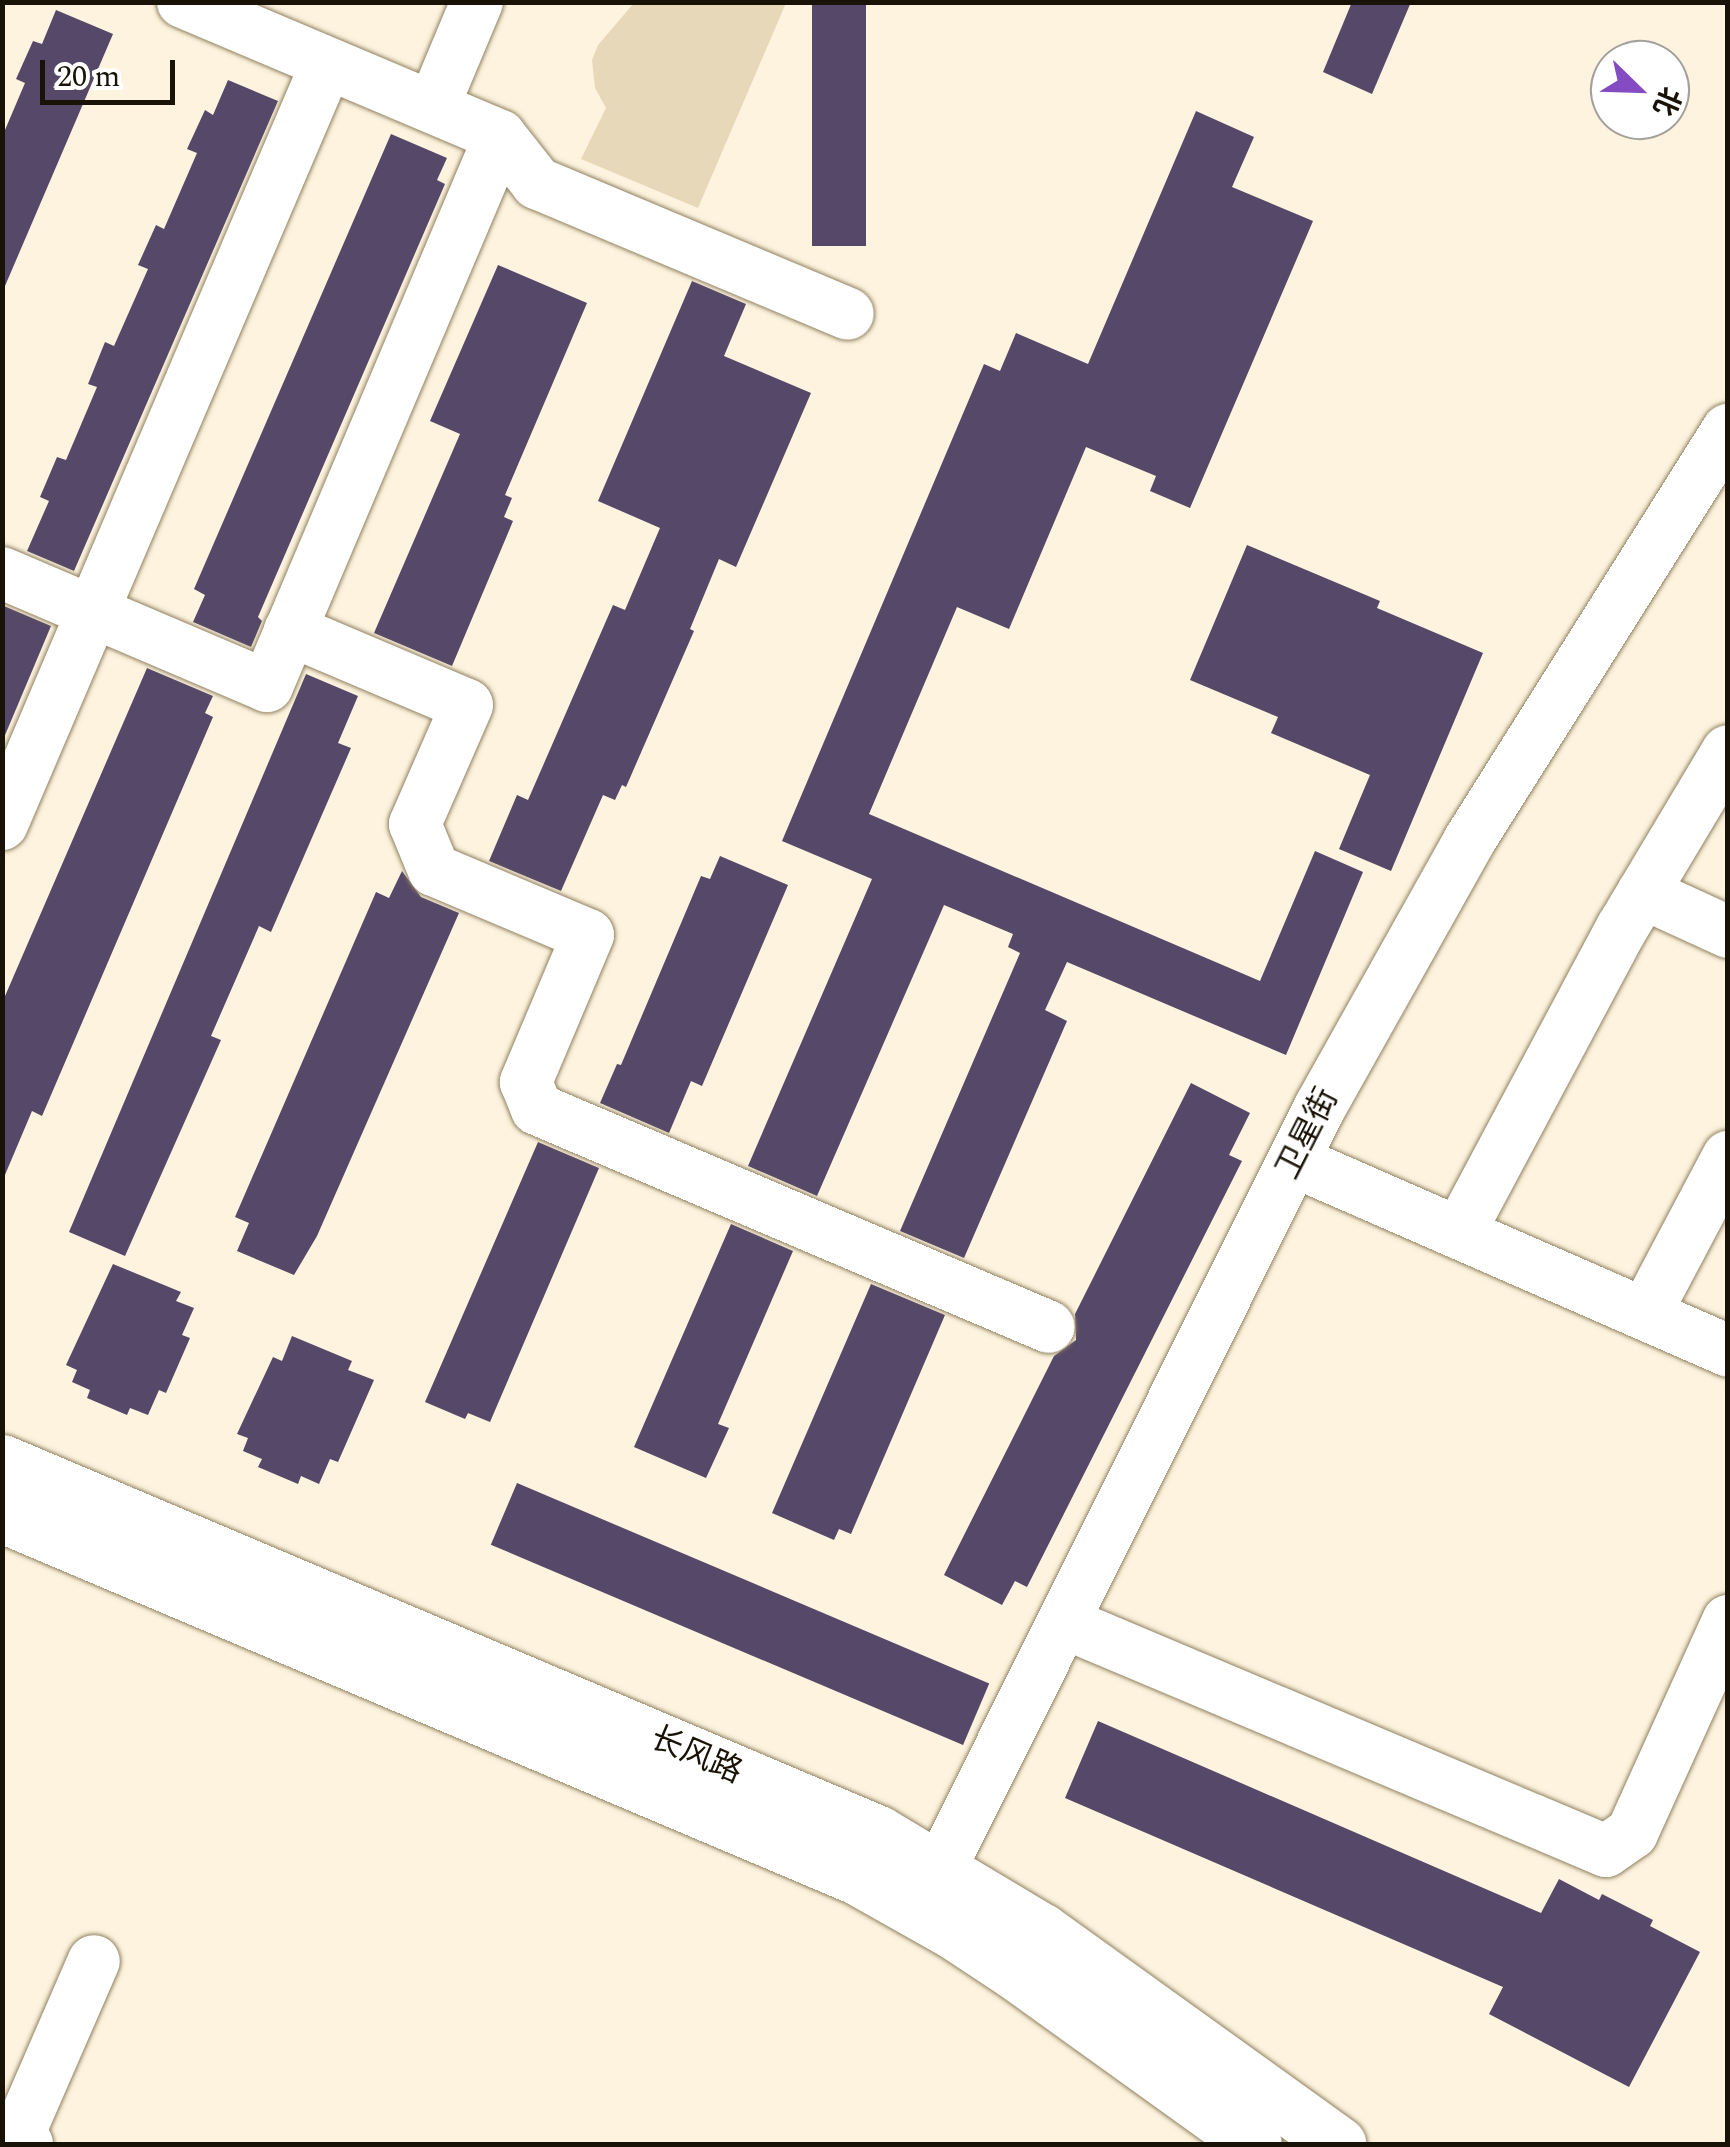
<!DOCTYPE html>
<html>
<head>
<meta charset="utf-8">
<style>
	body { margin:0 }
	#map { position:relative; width:1730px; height:2147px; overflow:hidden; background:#fdf3de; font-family:Spectral,"Noto Sans SC",serif }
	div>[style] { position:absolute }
	.green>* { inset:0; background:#e7d8b9 }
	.building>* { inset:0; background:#554868; transform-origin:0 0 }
	.roads { filter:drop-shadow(0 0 2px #908161) drop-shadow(0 0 2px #908161) }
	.minor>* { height:52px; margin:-26px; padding:0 26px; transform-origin:26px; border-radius:26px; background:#fff }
	.major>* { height:55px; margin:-27.5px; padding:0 27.5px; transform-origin:27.5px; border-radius:27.5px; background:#fff }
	span { translate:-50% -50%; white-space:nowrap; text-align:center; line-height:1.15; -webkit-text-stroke:10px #fff; paint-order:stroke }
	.street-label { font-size:32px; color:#191307 }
	.frame { position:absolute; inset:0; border:5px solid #191307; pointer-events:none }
	.north { position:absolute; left:1590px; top:40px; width:100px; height:100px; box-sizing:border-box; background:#fff; border:2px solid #a3a19c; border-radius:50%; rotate:113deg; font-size:28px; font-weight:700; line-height:40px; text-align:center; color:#191307 }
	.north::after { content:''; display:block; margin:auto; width:35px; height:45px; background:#844bc2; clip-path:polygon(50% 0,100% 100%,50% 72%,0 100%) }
	.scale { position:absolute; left:40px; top:60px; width:135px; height:45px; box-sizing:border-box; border:5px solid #191307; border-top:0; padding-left:12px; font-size:30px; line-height:35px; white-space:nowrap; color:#191307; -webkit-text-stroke:8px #fff; paint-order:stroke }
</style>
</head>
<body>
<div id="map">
	<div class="green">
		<div style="clip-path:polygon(634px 3px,786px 3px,698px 208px,581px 159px,606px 108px,595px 88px,592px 60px,598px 45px)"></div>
	</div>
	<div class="building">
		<div style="left:812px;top:2px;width:54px;height:244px"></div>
		<div style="clip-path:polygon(1352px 2px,1411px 2px,1372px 94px,1323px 72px)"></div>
		<div style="clip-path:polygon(56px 10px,113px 34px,2px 293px,2px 137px,25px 83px,16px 79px,33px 41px,42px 44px)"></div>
		<div style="clip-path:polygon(228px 80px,278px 101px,74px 571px,27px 551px,49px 501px,40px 497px,57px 457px,66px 460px,97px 387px,88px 384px,105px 342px,114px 346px,148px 269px,138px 265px,156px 225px,164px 229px,197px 153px,187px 149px,205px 110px,213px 115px)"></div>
		<div style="clip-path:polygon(1196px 111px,1254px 137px,1232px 187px,1313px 221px,1190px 508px,1150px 491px,1156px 476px,1086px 447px,1009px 629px,957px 607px,869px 814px,1260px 981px,1315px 851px,1363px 872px,1286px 1055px,1067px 962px,1045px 1010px,1067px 1021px,964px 1258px,900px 1231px,1020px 953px,1008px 947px,1013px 934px,944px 905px,817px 1196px,748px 1166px,872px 879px,782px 841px,984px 364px,1000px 371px,1016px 333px,1088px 364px)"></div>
		<div style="clip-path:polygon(391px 134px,447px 158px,437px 180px,445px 184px,258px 617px,262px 621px,251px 647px,193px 622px,205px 595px,194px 589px)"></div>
		<div style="clip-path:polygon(498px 265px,587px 303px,505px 495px,512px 498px,504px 517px,513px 521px,452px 666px,374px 633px,460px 434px,430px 421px)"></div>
		<div style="clip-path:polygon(692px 281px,746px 304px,724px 356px,811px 393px,736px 567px,719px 559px,690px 629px,694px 631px,626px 787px,622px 785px,615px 800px,603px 795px,561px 891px,489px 861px,517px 795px,528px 800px,613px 605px,625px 610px,660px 528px,598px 501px)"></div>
		<div style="clip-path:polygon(1247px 545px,1380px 601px,1377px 608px,1483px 653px,1391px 871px,1339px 849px,1370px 775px,1271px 733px,1278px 717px,1190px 680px)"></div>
		<div style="clip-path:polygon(4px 606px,51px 626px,3px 740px,2px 610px)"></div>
		<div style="clip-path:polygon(147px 668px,213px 696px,205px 713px,213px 717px,42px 1116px,32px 1111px,2px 1182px,2px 1003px)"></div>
		<div style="clip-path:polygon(306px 674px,358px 696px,338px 743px,351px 748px,271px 932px,259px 926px,211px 1036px,221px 1040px,125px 1256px,69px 1232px)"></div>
		<div style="clip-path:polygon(720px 856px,788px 885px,702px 1086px,691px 1081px,669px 1133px,600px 1103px,617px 1064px,621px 1065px,701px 876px,710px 879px)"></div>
		<div style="clip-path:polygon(402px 871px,421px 897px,459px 913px,317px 1236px,294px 1275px,237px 1251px,249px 1223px,235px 1217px,376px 892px,389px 898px)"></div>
		<div style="clip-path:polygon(1191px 1083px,1250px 1113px,1229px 1155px,1242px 1161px,1027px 1587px,1015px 1581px,1002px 1605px,944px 1575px,1054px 1356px,1076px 1340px,1075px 1314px)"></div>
		<div style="clip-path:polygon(538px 1142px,599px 1168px,490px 1422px,468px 1413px,465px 1419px,425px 1402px)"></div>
		<div style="clip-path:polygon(731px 1224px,793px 1251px,718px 1424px,729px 1428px,706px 1478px,634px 1447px)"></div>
		<div style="clip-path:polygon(113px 1264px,181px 1292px,176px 1301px,194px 1308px,182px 1335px,190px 1338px,166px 1393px,159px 1390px,148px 1415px,130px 1408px,127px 1415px,87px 1398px,90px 1390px,72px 1382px,77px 1370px,66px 1365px)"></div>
		<div style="clip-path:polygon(871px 1284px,945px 1315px,851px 1534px,839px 1529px,834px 1540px,772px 1513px)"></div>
		<div style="clip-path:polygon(292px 1336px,352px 1361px,348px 1370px,374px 1380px,338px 1462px,330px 1459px,319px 1484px,301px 1476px,298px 1484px,258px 1467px,262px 1459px,243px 1451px,248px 1438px,237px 1434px,273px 1357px,282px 1361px)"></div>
		<div style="left:517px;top:1483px;width:513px;height:67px;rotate:23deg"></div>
		<div style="clip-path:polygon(1098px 1721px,1541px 1913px,1559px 1879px,1599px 1900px,1602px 1894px,1653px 1920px,1650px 1926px,1700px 1952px,1629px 2087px,1489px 2014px,1503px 1987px,1065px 1798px)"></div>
	</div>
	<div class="roads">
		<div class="minor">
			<div style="left:183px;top:2px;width:344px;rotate:22.9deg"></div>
			<div style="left:500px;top:136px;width:60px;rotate:51.8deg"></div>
			<div style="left:537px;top:183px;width:337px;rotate:22.8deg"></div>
			<div style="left:433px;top:107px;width:114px;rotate:-67.3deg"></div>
			<div style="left:2px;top:573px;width:288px;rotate:23.1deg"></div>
			<div style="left:267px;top:686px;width:597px;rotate:-67.04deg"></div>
			<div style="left:290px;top:630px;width:192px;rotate:23deg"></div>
			<div style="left:467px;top:705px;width:130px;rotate:113.6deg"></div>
			<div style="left:415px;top:824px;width:50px;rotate:67.6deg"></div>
			<div style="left:434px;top:870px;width:167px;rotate:22.9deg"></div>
			<div style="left:588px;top:935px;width:160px;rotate:112.9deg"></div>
			<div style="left:526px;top:1082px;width:29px;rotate:68deg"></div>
			<div style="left:537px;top:1109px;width:556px;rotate:23.06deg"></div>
			<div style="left:2px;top:824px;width:827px;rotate:-66.87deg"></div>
			<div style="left:1643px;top:893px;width:94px;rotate:24.6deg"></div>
			<div style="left:1294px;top:1161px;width:474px;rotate:23.6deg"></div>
			<div style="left:1459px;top:1233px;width:346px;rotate:-61.9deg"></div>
			<div style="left:1622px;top:928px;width:206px;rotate:-59.1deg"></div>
			<div style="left:1645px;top:1314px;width:178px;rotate:-62.1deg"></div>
			<div style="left:1065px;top:1623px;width:587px;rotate:22.85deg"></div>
			<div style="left:1606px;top:1851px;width:32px;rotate:-35deg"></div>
			<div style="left:1632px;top:1833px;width:233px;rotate:-65.6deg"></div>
			<div style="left:941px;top:1867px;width:849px;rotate:-63.5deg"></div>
			<div style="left:1320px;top:1107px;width:305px;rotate:-60.7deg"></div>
			<div style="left:1469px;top:841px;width:486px;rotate:-57.8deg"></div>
			<div style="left:27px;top:2144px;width:12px;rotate:-160deg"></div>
			<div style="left:16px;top:2140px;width:195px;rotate:-66.5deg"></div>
		</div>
		<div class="major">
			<div style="left:2px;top:1462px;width:951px;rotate:22.95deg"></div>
			<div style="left:878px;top:1833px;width:191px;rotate:30.9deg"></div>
			<div style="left:1042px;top:1931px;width:365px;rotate:35.7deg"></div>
			<div style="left:2px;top:1515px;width:928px;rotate:22.95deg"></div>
			<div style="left:857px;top:1877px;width:110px;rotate:29.4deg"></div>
			<div style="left:953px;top:1931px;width:74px;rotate:33.5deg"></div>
			<div style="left:1015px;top:1972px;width:294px;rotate:35.7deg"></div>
		</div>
	</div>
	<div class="street-label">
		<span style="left:1308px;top:1134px;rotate:-63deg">卫星街</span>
		<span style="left:696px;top:1756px;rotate:23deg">长风路</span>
	</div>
	<div class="frame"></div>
	<div class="north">北</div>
	<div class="scale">20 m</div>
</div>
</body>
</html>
